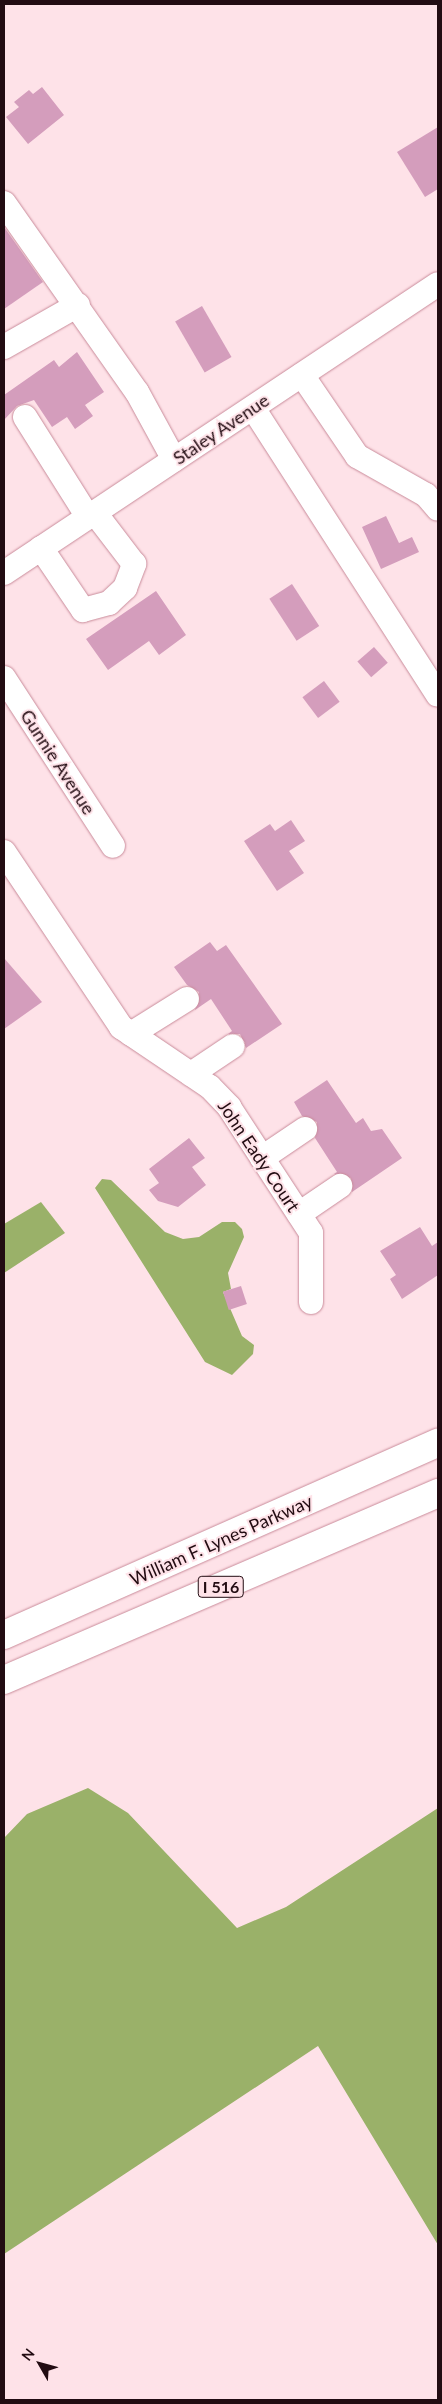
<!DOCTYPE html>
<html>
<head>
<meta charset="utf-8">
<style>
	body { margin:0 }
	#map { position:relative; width:442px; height:2404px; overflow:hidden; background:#fee2e8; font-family:Lato,sans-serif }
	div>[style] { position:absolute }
	.water>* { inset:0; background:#9ab169 }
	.building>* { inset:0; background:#d49dbc; transform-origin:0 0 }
	.roads { filter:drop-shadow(0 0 1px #c98b9a) drop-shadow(0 0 1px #c98b9a) }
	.minor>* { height:24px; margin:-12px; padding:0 12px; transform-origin:12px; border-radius:12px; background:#fff }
	.highway>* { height:28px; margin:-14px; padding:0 14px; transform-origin:14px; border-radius:14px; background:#fff }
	span { translate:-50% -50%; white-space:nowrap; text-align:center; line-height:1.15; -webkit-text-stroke:4px #fee2e8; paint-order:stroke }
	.shield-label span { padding:1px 4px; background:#fee2e8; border:1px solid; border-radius:4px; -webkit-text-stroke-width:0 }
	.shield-label { font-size:16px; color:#220c12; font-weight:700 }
	.street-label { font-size:18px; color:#220c12 }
	.frame { position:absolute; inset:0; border:5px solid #220c12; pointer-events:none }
	.north { position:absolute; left:15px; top:2339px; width:50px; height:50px; -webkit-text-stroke:4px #fee2e8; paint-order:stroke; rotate:308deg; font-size:14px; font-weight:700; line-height:20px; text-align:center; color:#220c12 }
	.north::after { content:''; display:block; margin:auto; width:18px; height:22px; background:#220c12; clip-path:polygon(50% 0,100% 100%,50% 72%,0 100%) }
</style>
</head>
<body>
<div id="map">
	<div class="water">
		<div style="clip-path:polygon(102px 1179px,111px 1180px,165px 1232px,183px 1239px,199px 1237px,222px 1222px,235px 1222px,242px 1229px,244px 1237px,228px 1273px,231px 1289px,223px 1292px,242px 1336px,254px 1345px,253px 1354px,232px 1375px,205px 1362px,95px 1188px)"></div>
		<div style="clip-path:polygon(41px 1202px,65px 1233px,4px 1273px,4px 1224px)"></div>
		<div style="clip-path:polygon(88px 1788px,128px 1813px,237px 1928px,286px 1907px,438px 1808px,438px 2245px,318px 2046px,4px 2254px,4px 1838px,27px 1814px)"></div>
	</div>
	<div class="building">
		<div style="clip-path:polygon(42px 87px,64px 115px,28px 144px,6px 117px,19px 107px,14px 102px,29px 90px,33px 94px)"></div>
		<div style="clip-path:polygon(438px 127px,438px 189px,425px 197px,397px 152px)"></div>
		<div style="clip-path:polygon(4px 227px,43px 282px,4px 309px)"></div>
		<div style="left:202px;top:306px;width:59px;height:31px;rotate:60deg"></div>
		<div style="clip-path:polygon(77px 352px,104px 392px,85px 405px,93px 416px,75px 429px,67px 417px,52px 427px,34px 400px,17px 406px,4px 420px,4px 395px,54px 360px,59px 367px)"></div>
		<div style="clip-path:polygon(386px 516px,399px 543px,412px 537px,419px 552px,381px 569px,362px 527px)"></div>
		<div style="left:292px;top:584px;width:50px;height:27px;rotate:57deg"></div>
		<div style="clip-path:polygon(156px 591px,186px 635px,159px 655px,149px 641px,108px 670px,86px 639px)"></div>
		<div style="left:374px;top:647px;width:21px;height:22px;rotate:49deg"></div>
		<div style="left:324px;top:681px;width:26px;height:27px;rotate:53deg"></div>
		<div style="clip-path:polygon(291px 820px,305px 841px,289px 851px,304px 873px,277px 891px,244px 841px,270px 824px,275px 831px)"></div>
		<div style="clip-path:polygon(210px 942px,217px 951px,226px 945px,282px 1024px,246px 1048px,240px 1034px,228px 1034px,232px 1031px,211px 999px,195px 1010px,199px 992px,187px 985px,174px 967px)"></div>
		<div style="clip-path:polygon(4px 958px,42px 1002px,4px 1029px)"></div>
		<div style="clip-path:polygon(327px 1080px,356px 1123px,363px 1118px,371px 1131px,382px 1129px,402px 1158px,352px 1192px,351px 1178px,334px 1174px,337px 1172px,315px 1138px,317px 1122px,302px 1116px,294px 1102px)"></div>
		<div style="clip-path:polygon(189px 1138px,205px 1158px,192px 1167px,206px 1185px,178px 1207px,158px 1201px,149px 1190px,159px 1183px,149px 1169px)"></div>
		<div style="clip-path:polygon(420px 1227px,432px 1246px,438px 1242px,438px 1275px,402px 1299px,390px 1279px,396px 1275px,380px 1251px)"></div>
		<div style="left:241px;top:1286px;width:19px;height:19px;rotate:72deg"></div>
	</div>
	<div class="roads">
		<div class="minor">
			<div style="left:4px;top:203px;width:231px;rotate:54.9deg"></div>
			<div style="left:137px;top:392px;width:77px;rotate:61.4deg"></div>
			<div style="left:4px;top:347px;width:85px;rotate:-29.6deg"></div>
			<div style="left:302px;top:375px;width:98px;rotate:55.8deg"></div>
			<div style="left:357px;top:456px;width:79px;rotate:29.5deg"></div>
			<div style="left:426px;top:495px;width:18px;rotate:49deg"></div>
			<div style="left:253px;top:408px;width:341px;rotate:57.2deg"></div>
			<div style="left:25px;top:417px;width:118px;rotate:57.8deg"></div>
			<div style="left:41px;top:548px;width:75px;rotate:55.9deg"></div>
			<div style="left:83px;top:610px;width:27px;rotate:-15deg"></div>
			<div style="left:109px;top:603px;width:22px;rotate:-43deg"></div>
			<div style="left:125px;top:588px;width:26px;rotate:-69deg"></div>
			<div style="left:134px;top:564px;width:64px;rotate:-127.4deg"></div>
			<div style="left:4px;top:573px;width:521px;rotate:-33.66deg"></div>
			<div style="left:4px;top:678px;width:200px;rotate:57deg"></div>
			<div style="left:4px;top:852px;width:211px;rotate:56.2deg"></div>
			<div style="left:121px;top:1027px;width:107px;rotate:34deg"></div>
			<div style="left:210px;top:1087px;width:28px;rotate:46deg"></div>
			<div style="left:229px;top:1107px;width:150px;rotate:56.9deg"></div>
			<div style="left:311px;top:1233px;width:69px;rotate:90deg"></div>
			<div style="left:131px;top:1034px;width:66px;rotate:-32deg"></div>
			<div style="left:191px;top:1074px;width:50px;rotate:-33.7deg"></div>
			<div style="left:262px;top:1158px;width:52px;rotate:-34deg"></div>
			<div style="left:299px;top:1214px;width:50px;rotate:-34.3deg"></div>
		</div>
		<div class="highway">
			<div style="left:4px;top:1635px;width:475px;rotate:-23.9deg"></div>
			<div style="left:4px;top:1680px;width:473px;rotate:-23.3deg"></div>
		</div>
	</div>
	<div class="shield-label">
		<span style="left:221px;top:1587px">I 516</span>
	</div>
	<div class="street-label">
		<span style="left:221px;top:429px;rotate:-34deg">Staley Avenue</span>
		<span style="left:58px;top:762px;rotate:57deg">Gunnie Avenue</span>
		<span style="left:259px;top:1156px;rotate:56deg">John Eady Court</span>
		<span style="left:221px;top:1540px;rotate:-24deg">William F. Lynes Parkway</span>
	</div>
	<div class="frame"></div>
	<div class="north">N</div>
</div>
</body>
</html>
